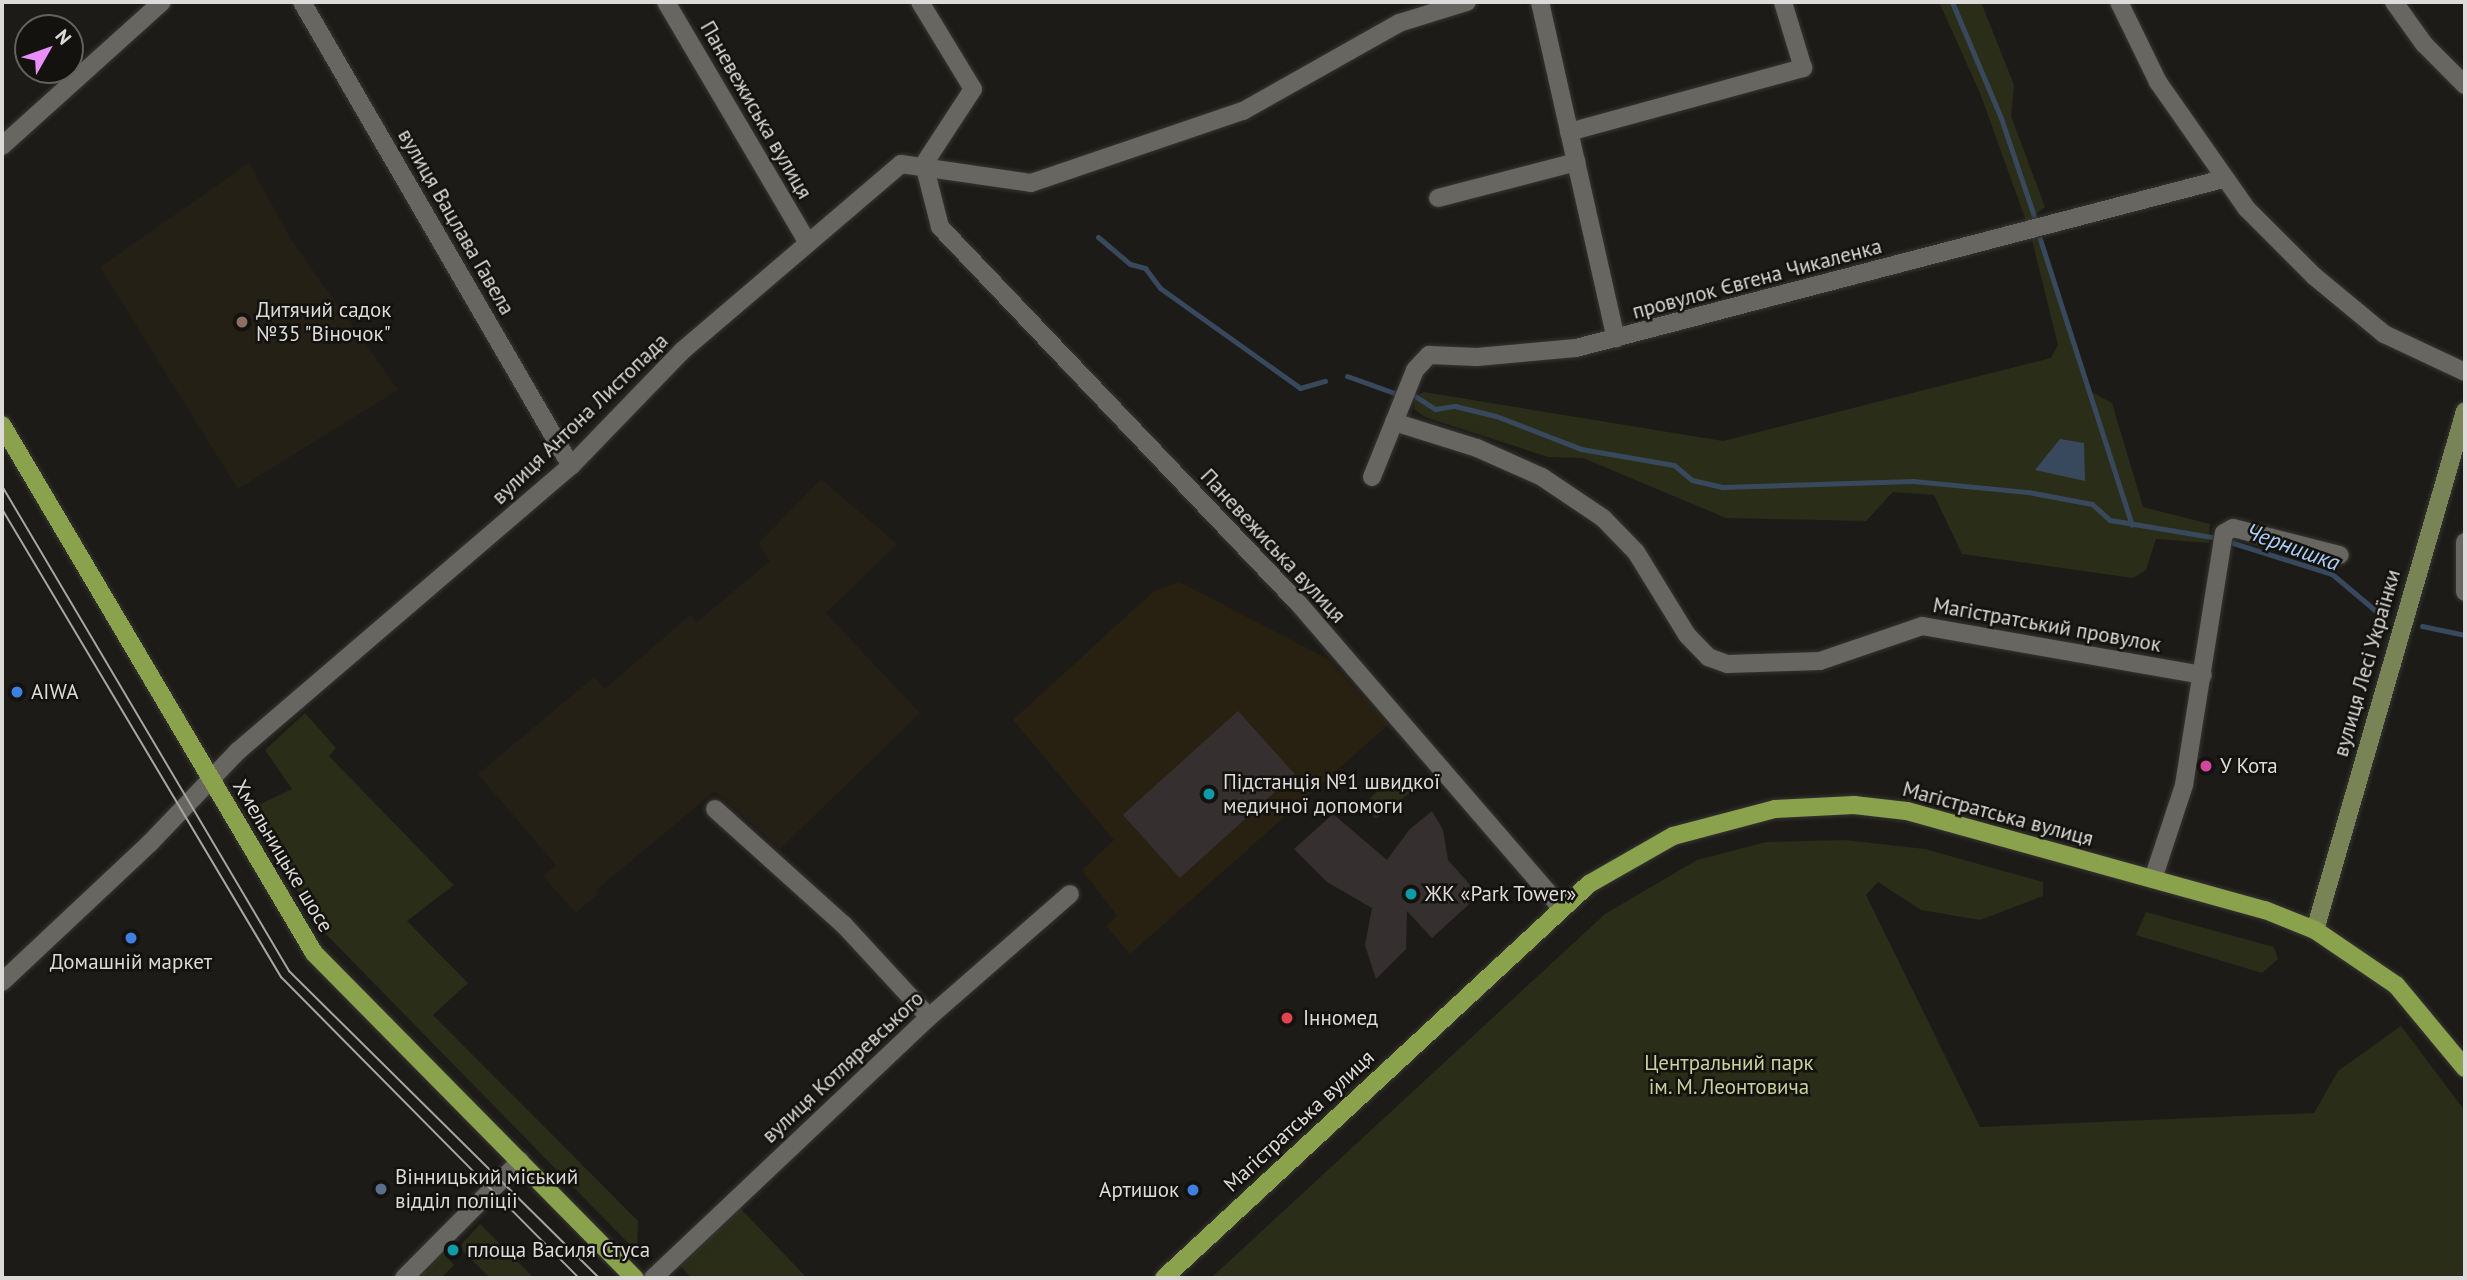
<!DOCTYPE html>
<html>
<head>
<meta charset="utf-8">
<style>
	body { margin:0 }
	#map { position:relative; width:2467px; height:1280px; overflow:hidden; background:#1d1b17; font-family:"PT Sans",sans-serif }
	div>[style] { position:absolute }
	.built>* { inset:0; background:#242016 }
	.medical>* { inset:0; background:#282111 }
	.green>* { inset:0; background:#2a2d17 }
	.water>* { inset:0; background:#38495d }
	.stream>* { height:5px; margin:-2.5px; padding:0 2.5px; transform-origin:2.5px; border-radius:2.5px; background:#38495d }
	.building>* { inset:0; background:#35302f; transform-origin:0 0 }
	.roads { filter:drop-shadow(0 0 2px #363533) drop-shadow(0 0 2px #363533) }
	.minor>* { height:18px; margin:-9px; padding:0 9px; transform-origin:9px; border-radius:9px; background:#676661 }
	.secondary>* { height:18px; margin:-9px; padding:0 9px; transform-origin:9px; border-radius:9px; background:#788456 }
	.primary>* { height:18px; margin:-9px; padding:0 9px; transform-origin:9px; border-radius:9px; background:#8aa24b }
	.tram>* { height:2px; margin:-1px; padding:0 1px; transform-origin:1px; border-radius:1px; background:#a6a5a2 }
	.dots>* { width:19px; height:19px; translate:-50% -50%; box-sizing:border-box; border:4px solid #14120e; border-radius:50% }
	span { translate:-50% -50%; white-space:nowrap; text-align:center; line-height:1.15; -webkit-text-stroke:5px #14120e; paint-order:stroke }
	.street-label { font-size:21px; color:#dcdbd9 }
	.poi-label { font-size:21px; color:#dcdbd9 }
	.left { translate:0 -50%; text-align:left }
	.right { translate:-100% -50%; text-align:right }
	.park-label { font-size:21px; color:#cad19c }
	.water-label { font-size:23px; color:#a9cdf8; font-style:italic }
	.frame { position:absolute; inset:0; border:4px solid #dcdbd9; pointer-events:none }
	.north { position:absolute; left:14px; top:14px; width:70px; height:70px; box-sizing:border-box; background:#14120e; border:2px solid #64625f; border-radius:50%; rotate:50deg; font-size:19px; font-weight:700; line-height:28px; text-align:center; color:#dcdbd9 }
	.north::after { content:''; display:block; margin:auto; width:24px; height:32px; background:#e98efe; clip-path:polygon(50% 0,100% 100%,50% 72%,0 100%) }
</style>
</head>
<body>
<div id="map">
	<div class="built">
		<div style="clip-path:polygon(249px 163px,292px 241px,398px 390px,238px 489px,100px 267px)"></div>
		<div style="clip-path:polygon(821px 479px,897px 544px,826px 613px,920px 713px,780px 849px,715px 791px,596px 890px,598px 894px,576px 913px,543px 876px,556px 865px,478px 774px,594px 677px,605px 689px,690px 615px,697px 622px,770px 561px,758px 544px)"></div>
	</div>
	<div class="medical">
		<div style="clip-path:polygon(1179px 582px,1328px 659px,1388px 725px,1130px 954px,1106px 926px,1117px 916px,1082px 870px,1114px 840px,1013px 720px,1154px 591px)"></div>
	</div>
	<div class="green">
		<div style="clip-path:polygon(1939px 2px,1981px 2px,2014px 85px,2011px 116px,2045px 207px,2034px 216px,2040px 239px,2088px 390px,2112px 403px,2143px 507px,2210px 524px,2209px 543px,2156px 539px,2146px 570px,2133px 578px,1962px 554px,1934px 495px,1893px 492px,1866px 521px,1726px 518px,1583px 458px,1548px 457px,1425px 417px,1414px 409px,1415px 396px,1424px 392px,1723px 441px,2051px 358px,2058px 345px,2030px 232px,1980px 93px)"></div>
		<div style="clip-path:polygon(305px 713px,336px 748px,329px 756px,454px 885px,407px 921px,468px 983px,433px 1015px,638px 1221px,637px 1252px,320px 928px,248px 810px,292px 789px,265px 750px)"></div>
		<div style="clip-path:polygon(1395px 774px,1411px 792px,1376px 819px,1362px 806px)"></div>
		<div style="clip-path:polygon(1845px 840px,1925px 849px,2043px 882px,2043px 896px,1980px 920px,1921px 910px,1878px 882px,1866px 895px,1980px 1127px,2314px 1113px,2338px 1071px,2401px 1026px,2465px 1111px,2465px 1278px,1211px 1278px,1605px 914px,1697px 860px,1766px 842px)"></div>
		<div style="clip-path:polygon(2146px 912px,2274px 947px,2278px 959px,2262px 973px,2136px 935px)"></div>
		<div style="clip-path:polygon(740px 1208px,807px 1278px,692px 1278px,680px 1266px)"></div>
		<div style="clip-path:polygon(480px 1224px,534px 1278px,490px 1278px,459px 1247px)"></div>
		<div style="clip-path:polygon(443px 1253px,454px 1265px,441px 1278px,418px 1278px)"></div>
	</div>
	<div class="water">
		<div style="clip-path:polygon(2060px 439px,2084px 443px,2085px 481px,2035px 470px)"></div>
	</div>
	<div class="stream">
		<div style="left:1952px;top:2px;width:126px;rotate:67.1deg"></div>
		<div style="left:2001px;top:118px;width:103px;rotate:71.4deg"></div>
		<div style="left:1098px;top:237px;width:42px;rotate:40.2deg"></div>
		<div style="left:1130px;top:264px;width:16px;rotate:15deg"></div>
		<div style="left:1145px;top:268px;width:25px;rotate:53deg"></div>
		<div style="left:1160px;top:288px;width:172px;rotate:35.5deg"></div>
		<div style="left:1300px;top:388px;width:26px;rotate:-16deg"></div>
		<div style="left:2040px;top:239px;width:300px;rotate:72.2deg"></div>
		<div style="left:1347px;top:376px;width:56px;rotate:19.7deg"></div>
		<div style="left:1415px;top:396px;width:24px;rotate:33deg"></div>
		<div style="left:1435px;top:409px;width:20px;rotate:-9deg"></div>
		<div style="left:1455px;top:406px;width:42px;rotate:13.7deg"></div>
		<div style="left:1496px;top:416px;width:91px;rotate:21.2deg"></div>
		<div style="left:1581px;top:449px;width:94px;rotate:9.8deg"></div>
		<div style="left:1674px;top:465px;width:23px;rotate:40deg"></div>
		<div style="left:1692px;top:480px;width:31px;rotate:13deg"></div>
		<div style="left:1722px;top:487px;width:191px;rotate:-1.8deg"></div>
		<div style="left:1913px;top:481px;width:116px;rotate:5.5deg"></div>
		<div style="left:2028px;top:492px;width:65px;rotate:10.6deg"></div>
		<div style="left:2092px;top:504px;width:24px;rotate:42deg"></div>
		<div style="left:2110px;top:520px;width:103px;rotate:9.5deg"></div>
		<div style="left:2230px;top:542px;width:107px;rotate:17.4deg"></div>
		<div style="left:2332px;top:574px;width:57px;rotate:40.1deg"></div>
		<div style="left:2422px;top:626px;width:44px;rotate:11.8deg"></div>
	</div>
	<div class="building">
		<div style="left:1238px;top:711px;width:85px;height:155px;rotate:48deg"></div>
		<div style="clip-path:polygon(1432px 811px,1443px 830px,1448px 860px,1479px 895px,1432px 938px,1407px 911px,1406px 949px,1376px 979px,1365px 945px,1372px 908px,1327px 882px,1294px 849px,1333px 814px,1387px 860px,1409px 830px)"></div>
	</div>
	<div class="roads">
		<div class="minor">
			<div style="left:302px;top:2px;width:536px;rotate:59.9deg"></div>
			<div style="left:666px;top:2px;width:277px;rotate:59.5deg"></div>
			<div style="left:920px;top:2px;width:102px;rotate:58.7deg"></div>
			<div style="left:973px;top:89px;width:90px;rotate:123.2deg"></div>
			<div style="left:924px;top:164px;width:65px;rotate:75.7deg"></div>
			<div style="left:940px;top:227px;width:521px;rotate:46.4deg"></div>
			<div style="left:1299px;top:604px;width:401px;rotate:49.2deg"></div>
			<div style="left:1540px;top:2px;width:345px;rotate:77.3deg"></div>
			<div style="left:2119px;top:2px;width:89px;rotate:64deg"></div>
			<div style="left:2158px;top:82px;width:155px;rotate:55deg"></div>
			<div style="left:2247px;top:209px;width:95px;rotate:45deg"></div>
			<div style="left:2314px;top:276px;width:91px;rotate:39.6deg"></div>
			<div style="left:2384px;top:334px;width:89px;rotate:25.1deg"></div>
			<div style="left:2394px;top:2px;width:52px;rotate:54.5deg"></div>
			<div style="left:2424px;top:44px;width:58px;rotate:45deg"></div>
			<div style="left:1569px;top:132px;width:243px;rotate:-15.3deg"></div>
			<div style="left:1803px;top:68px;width:69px;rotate:-106.9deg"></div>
			<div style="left:2px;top:146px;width:215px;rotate:-42deg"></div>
			<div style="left:1438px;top:198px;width:143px;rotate:-14.6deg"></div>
			<div style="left:1394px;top:422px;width:87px;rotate:17.4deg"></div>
			<div style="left:1477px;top:448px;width:71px;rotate:24deg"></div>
			<div style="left:1542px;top:477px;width:73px;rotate:33.9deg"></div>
			<div style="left:1603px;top:518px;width:47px;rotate:45.9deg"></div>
			<div style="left:1636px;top:552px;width:97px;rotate:58.4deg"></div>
			<div style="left:1687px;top:635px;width:30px;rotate:46deg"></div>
			<div style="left:1708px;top:657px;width:20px;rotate:20deg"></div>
			<div style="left:1727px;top:664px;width:93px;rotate:-1.8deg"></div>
			<div style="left:1820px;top:661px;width:108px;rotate:-18.9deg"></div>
			<div style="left:1922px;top:626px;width:285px;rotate:9.9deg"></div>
			<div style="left:1372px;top:477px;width:115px;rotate:-68.1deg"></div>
			<div style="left:1415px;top:370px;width:21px;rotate:-47deg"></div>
			<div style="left:1429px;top:355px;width:48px;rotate:2.4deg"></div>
			<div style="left:1477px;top:357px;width:99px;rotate:-5.2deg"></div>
			<div style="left:1576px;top:348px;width:669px;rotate:-14.64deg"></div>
			<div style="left:2465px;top:542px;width:50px;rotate:90deg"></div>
			<div style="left:715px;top:809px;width:173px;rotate:42deg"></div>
			<div style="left:844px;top:925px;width:125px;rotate:47.3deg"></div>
			<div style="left:2153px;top:879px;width:99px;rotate:-71.7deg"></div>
			<div style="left:2184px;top:785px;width:255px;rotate:-81deg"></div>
			<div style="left:2224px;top:533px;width:10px;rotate:-29deg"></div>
			<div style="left:2233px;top:528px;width:110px;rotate:14.2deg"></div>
			<div style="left:2px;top:982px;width:203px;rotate:-43.2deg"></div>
			<div style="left:150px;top:843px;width:127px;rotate:-46.3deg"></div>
			<div style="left:238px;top:751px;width:438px;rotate:-40.6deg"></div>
			<div style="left:571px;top:466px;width:160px;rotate:-46deg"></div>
			<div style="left:682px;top:351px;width:288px;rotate:-40.5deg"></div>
			<div style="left:901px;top:164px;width:131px;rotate:8.3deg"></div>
			<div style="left:1031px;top:183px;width:224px;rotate:-18.8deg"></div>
			<div style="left:1243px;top:111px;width:179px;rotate:-29.4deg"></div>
			<div style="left:1399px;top:23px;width:71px;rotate:-17.2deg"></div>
			<div style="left:404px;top:1278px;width:165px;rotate:-45.2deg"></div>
			<div style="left:653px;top:1278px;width:380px;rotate:-43.4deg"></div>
			<div style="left:929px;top:1017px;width:187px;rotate:-41.1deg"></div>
		</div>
		<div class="secondary">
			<div style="left:2315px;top:930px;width:540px;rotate:-73.88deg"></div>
		</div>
		<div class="primary">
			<div style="left:2px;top:425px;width:613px;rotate:59.42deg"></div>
			<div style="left:314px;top:953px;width:457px;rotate:45.4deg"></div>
			<div style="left:1164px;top:1278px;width:580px;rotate:-42.83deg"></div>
			<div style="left:1589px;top:884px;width:97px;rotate:-29.7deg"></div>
			<div style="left:1673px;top:836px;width:106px;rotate:-14.8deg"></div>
			<div style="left:1775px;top:809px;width:79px;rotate:-2.9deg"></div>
			<div style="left:1854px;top:805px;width:53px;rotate:6.5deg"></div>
			<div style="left:1907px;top:811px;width:371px;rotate:15.5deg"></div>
			<div style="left:2265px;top:910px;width:54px;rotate:21.8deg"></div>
			<div style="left:2315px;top:930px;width:98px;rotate:34.2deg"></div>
			<div style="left:2396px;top:985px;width:108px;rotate:50.3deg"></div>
		</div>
	</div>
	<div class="tram">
		<div style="left:2px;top:486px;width:564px;rotate:59.38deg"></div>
		<div style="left:289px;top:971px;width:436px;rotate:44.7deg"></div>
		<div style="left:2px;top:509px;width:545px;rotate:59.2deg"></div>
		<div style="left:281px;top:977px;width:424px;rotate:45.3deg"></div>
	</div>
	<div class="dots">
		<div style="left:242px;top:322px;background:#8d6e63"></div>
		<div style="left:17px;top:692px;background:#3f7fe0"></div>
		<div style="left:2206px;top:766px;background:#d1479c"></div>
		<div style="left:1209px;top:794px;background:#0f9aa8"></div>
		<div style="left:1411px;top:894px;background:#0f9aa8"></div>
		<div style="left:131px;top:938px;background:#3f7fe0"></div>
		<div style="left:1287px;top:1018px;background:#e0444e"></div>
		<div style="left:381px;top:1189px;background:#5c6f8a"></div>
		<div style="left:1193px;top:1190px;background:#3f7fe0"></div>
		<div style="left:453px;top:1250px;background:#0f9aa8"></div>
	</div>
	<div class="street-label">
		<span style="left:756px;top:110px;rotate:60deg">Паневежиська вулиця</span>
		<span style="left:456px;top:222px;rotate:60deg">вулиця Вацлава Гавела</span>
		<span style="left:1757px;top:279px;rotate:-15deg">провулок Євгена Чикаленка</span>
		<span style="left:580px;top:419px;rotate:-44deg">вулиця Антона Листопада</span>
		<span style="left:1273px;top:546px;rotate:47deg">Паневежиська вулиця</span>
		<span style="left:2047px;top:625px;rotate:10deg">Магістратський провулок</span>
		<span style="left:2367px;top:663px;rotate:-74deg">вулиця Лесі Українки</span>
		<span style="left:1998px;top:814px;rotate:15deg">Магістратська вулиця</span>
		<span style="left:283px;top:856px;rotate:59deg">Хмельницьке шосе</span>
		<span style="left:843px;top:1067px;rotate:-43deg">вулиця Котляревського</span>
		<span style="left:1299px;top:1121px;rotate:-43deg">Магістратська вулиця</span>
	</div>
	<div class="poi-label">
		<span class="left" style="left:256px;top:322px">Дитячий садок<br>№35 "Віночок"</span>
		<span class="left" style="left:31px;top:692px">AIWA</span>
		<span class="left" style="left:2220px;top:766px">У Кота</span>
		<span class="left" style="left:1223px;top:794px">Підстанція №1 швидкої<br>медичної допомоги</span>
		<span class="left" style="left:1425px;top:894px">ЖК «Park Tower»</span>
		<span style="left:131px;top:962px">Домашній маркет</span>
		<span class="left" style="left:1303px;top:1018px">Інномед</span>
		<span class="left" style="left:395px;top:1189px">Вінницький міський<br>відділ поліціі</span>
		<span class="right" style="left:1179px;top:1190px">Артишок</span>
		<span class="left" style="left:467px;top:1250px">площа Василя Стуса</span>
	</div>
	<div class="park-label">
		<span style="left:1729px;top:1075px">Центральний парк<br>ім. М. Леонтовича</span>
	</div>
	<div class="water-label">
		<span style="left:2293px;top:547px;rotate:20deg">Чернишка</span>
	</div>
	<div class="frame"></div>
	<div class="north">N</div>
</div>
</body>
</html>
